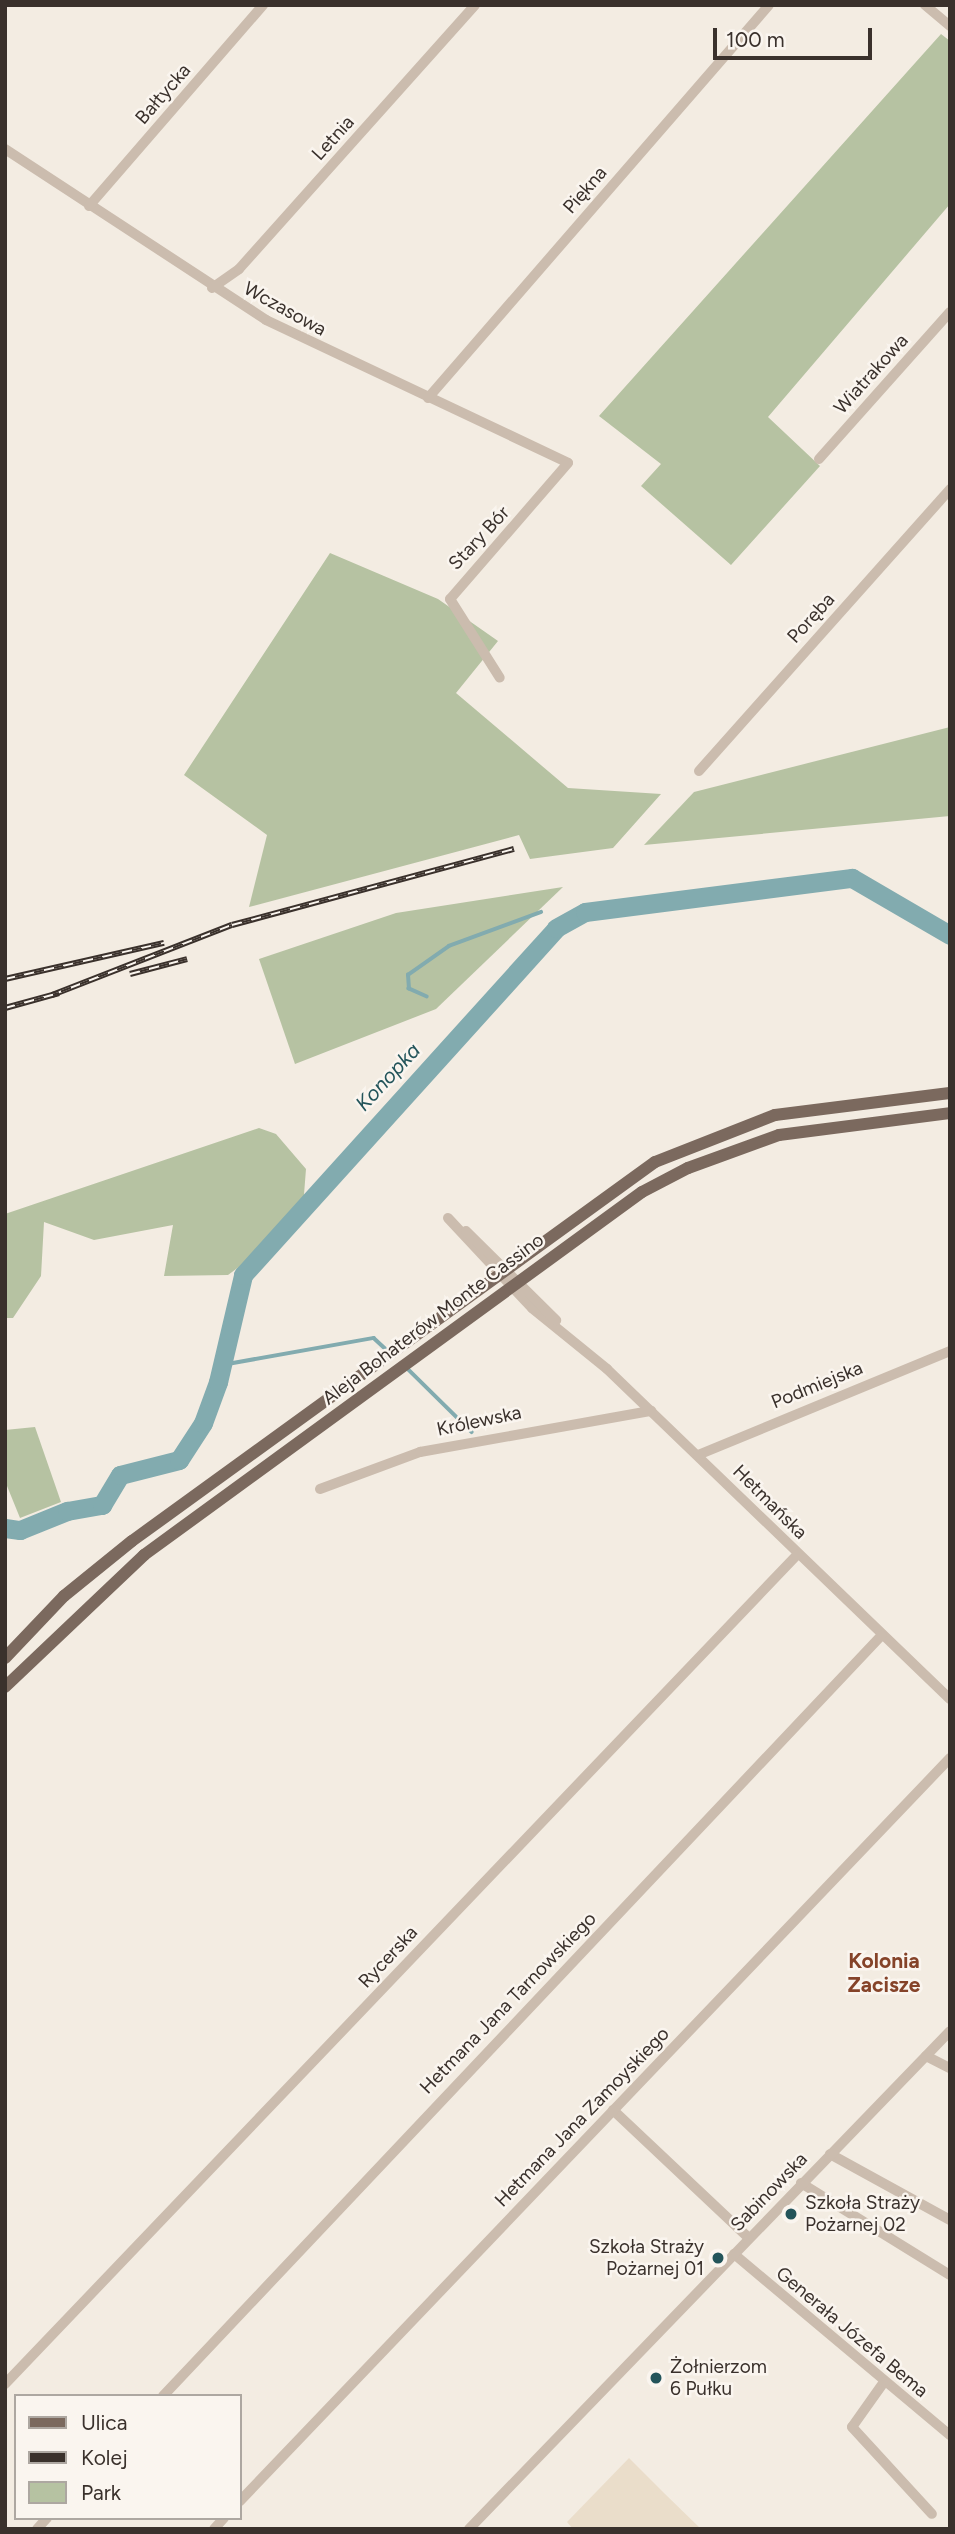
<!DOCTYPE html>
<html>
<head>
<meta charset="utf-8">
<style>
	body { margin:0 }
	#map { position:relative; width:955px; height:2534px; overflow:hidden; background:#f3ece2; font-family:Figtree,sans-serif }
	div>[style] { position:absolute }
	.green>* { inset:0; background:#b6c2a2 }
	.plaza>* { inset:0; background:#eaddca }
	.stream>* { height:3.5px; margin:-1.75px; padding:0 1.75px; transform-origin:1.75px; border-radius:1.75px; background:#82abaf }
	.river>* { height:19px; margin:-9.5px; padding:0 9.5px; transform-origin:9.5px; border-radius:9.5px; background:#82abaf }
	.minor>* { height:10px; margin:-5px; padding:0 5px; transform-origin:5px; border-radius:5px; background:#cbbcae }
	.major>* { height:12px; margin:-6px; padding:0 6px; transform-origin:6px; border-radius:6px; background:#7b695e }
	.rail>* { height:6px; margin-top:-3px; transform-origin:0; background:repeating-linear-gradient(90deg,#faf5ef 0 10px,#3a312c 0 20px); box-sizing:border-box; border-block:2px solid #3a312c }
	.dots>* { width:19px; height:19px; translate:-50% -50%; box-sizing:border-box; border:4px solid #faf5ef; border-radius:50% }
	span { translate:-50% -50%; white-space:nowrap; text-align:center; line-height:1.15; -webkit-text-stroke:5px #faf5ef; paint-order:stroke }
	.street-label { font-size:19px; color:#3a312c }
	.poi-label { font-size:19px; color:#3a312c }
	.left { translate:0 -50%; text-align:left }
	.right { translate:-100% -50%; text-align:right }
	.water-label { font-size:21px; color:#23545a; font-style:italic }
	.neighbourhood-label { font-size:21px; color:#854329; font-weight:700 }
	.frame { position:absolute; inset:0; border:7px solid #3a312c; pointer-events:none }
	.legend { position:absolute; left:14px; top:2394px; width:228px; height:126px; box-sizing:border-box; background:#faf5ef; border:2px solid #ada7a1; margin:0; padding:9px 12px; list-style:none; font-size:21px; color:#3a312c }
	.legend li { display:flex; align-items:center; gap:14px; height:35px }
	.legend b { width:35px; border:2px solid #ada7a1 }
	.scale { position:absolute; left:713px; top:28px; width:159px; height:32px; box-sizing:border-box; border:4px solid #3a312c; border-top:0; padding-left:9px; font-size:21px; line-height:24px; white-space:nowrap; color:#3a312c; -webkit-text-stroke:5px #faf5ef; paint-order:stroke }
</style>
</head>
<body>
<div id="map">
	<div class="green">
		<div style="clip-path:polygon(941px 34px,950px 41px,950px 204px,768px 417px,820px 466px,731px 565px,641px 486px,661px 464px,599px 416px)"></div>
		<div style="clip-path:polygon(330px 553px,438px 599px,498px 641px,456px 693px,568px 788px,661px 794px,613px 848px,530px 859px,519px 835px,249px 907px,267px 835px,184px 775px)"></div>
		<div style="clip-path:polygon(950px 727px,950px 816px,644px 845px,694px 792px)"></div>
		<div style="clip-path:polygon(563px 887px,436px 1009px,295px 1064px,259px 959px,396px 913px)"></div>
		<div style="clip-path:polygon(259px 1128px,276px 1134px,306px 1169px,302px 1220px,228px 1275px,164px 1276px,173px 1225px,94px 1240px,44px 1222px,41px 1276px,13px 1318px,5px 1318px,5px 1214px)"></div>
		<div style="clip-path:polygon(35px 1427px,61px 1502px,20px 1518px,5px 1481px,5px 1430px)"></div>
	</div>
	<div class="plaza">
		<div style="clip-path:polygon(629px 2458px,664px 2493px,701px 2529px,573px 2529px,567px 2522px)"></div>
	</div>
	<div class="stream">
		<div style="left:427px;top:997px;width:20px;rotate:-156deg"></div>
		<div style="left:409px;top:989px;width:14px;rotate:-94deg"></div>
		<div style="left:408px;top:975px;width:50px;rotate:-35.3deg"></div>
		<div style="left:449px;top:946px;width:98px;rotate:-20.3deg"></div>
		<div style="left:222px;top:1365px;width:154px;rotate:-10.1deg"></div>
		<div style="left:374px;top:1338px;width:19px;rotate:43deg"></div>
		<div style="left:407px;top:1368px;width:91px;rotate:44.6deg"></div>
	</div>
	<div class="river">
		<div style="left:5px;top:1528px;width:15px;rotate:8deg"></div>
		<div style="left:20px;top:1530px;width:51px;rotate:-22deg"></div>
		<div style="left:67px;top:1511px;width:36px;rotate:-10deg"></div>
		<div style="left:102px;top:1505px;width:35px;rotate:-59deg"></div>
		<div style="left:120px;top:1475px;width:61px;rotate:-14.3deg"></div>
		<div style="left:179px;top:1460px;width:44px;rotate:-57deg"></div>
		<div style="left:203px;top:1423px;width:44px;rotate:-69.9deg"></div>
		<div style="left:218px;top:1382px;width:110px;rotate:-76.8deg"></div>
		<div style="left:243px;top:1275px;width:467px;rotate:-47.9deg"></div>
		<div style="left:556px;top:928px;width:33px;rotate:-29deg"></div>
		<div style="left:585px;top:912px;width:269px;rotate:-7.3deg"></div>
		<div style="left:852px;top:878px;width:113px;rotate:30.2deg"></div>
	</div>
	<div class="minor">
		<div style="left:925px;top:5px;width:33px;rotate:40deg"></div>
		<div style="left:5px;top:149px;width:312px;rotate:33.2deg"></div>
		<div style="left:266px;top:320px;width:334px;rotate:25.3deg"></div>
		<div style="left:568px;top:463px;width:180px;rotate:130.9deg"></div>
		<div style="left:450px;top:599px;width:93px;rotate:57.7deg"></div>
		<div style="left:89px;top:206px;width:266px;rotate:-49.1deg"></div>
		<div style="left:212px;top:288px;width:33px;rotate:-35deg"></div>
		<div style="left:239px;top:269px;width:354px;rotate:-48.2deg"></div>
		<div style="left:428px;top:398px;width:520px;rotate:-49.05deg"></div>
		<div style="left:819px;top:459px;width:197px;rotate:-48.3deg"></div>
		<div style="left:699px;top:771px;width:378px;rotate:-48.3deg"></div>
		<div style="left:448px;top:1218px;width:123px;rotate:47deg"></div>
		<div style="left:532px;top:1308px;width:97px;rotate:39.1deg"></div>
		<div style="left:607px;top:1369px;width:476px;rotate:43.9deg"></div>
		<div style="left:466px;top:1231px;width:127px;rotate:44.7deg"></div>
		<div style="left:698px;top:1455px;width:273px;rotate:-22.4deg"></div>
		<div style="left:320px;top:1489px;width:107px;rotate:-20.3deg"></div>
		<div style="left:420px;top:1452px;width:235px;rotate:-10.1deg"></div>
		<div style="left:926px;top:2056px;width:27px;rotate:27deg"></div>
		<div style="left:613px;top:2110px;width:187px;rotate:43.3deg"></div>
		<div style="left:830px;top:2154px;width:137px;rotate:28.8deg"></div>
		<div style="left:801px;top:2183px;width:175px;rotate:31.7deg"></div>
		<div style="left:734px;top:2254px;width:282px;rotate:40deg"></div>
		<div style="left:884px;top:2382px;width:55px;rotate:125.4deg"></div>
		<div style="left:852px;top:2427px;width:118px;rotate:47.4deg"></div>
		<div style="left:5px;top:2384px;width:1147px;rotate:-46.31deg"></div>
		<div style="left:163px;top:2396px;width:1046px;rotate:-46.63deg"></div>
		<div style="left:240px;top:2501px;width:1028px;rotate:-46.3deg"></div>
		<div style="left:37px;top:2529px;width:15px;rotate:-48deg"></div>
		<div style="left:214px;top:2529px;width:15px;rotate:-48deg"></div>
		<div style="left:469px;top:2529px;width:692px;rotate:-45.99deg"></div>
	</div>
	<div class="major">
		<div style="left:5px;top:1658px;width:86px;rotate:-46.4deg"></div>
		<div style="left:64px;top:1596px;width:87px;rotate:-39deg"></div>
		<div style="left:132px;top:1541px;width:646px;rotate:-35.93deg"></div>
		<div style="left:655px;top:1162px;width:129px;rotate:-21.4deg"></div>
		<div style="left:775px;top:1115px;width:176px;rotate:-7.2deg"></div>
		<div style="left:5px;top:1687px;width:192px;rotate:-43.5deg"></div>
		<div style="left:144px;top:1555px;width:616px;rotate:-36.09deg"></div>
		<div style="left:642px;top:1192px;width:52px;rotate:-27.6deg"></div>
		<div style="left:688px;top:1168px;width:97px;rotate:-19.9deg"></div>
		<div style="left:779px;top:1135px;width:172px;rotate:-7.3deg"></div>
	</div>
	<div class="rail">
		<div style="left:130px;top:974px;width:59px;rotate:-14.7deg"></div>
		<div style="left:5px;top:979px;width:163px;rotate:-12.8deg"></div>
		<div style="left:52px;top:995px;width:193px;rotate:-21.3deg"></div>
		<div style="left:232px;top:925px;width:292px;rotate:-15.1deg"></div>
		<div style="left:5px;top:1008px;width:56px;rotate:-15.5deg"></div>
	</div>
	<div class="dots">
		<div style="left:791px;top:2214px;background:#23545a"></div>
		<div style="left:718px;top:2258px;background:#23545a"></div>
		<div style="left:656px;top:2378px;background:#23545a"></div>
	</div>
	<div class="street-label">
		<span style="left:163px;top:94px;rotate:-49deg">Bałtycka</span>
		<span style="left:333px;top:138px;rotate:-48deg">Letnia</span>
		<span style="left:585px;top:190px;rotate:-49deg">Piękna</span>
		<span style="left:285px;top:309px;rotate:29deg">Wczasowa</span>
		<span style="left:871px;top:374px;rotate:-48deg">Wiatrakowa</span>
		<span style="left:479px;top:538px;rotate:-47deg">Stary Bór</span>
		<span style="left:811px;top:618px;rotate:-48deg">Poręba</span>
		<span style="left:433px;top:1319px;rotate:-37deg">Aleja Bohaterów Monte Cassino</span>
		<span style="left:817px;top:1385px;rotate:-22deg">Podmiejska</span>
		<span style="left:479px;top:1421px;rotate:-12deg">Królewska</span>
		<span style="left:770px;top:1502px;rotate:45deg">Hetmańska</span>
		<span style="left:388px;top:1957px;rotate:-47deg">Rycerska</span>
		<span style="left:508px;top:2003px;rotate:-46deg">Hetmana Jana Tarnowskiego</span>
		<span style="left:582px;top:2117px;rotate:-46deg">Hetmana Jana Zamoyskiego</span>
		<span style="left:769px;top:2192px;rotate:-46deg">Sabinowska</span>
		<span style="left:852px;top:2332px;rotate:40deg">Generała Józefa Bema</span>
	</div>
	<div class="poi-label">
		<span class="left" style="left:805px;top:2214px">Szkoła Straży<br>Pożarnej 02</span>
		<span class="right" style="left:704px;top:2258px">Szkoła Straży<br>Pożarnej 01</span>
		<span class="left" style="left:670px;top:2378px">Żołnierzom<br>6 Pułku</span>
	</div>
	<div class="water-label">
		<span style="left:388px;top:1077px;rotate:-47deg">Konopka</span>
	</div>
	<div class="neighbourhood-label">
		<span style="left:884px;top:1973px">Kolonia<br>Zacisze</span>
	</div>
	<div class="frame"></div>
	<ul class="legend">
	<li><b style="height:9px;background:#7b695e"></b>Ulica</li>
	<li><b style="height:9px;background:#3a312c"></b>Kolej</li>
	<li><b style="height:19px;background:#b6c2a2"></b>Park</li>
	</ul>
	<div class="scale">100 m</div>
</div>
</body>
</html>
